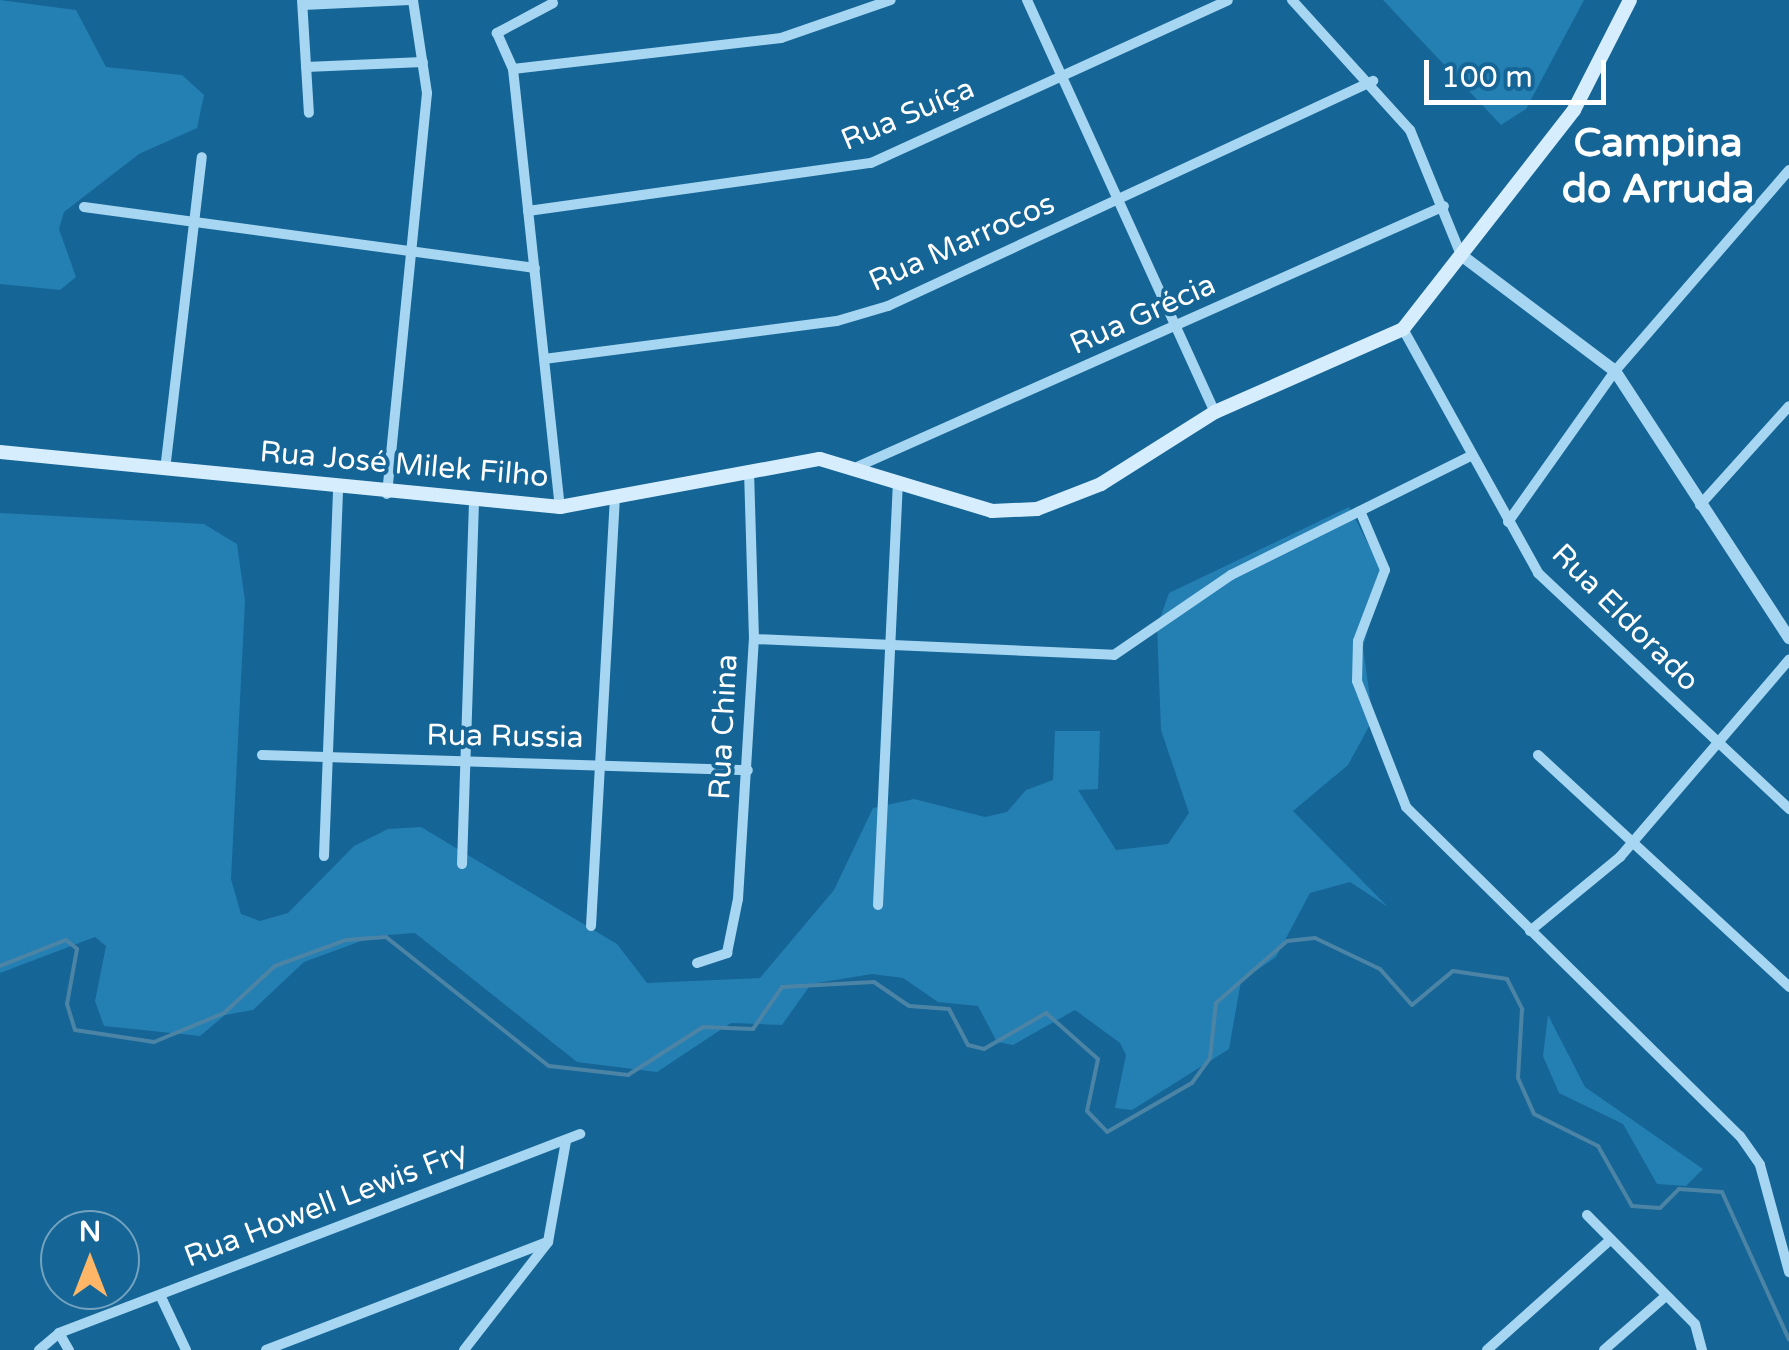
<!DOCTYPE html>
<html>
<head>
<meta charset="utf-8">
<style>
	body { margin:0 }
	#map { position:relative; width:1789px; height:1350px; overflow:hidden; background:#156596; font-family:"Varela Round",sans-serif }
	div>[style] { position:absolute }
	.green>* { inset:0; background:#247fb3 }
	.stream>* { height:4px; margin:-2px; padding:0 2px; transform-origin:2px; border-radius:2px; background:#4c84a6 }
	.minor>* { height:10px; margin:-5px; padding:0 5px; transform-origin:5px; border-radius:5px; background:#a6d6f2 }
	.tertiary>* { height:12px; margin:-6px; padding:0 6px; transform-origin:6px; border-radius:6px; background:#a6d6f2 }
	.secondary>* { height:14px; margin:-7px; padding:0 7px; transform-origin:7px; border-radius:7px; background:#d5edfc }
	span { translate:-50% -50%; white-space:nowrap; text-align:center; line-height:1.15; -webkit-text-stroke:8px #156596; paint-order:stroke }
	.street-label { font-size:30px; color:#fff }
	.district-label { font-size:40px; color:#fff; font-weight:700 }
	.north { position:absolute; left:40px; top:1210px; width:100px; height:100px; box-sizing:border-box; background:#156596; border:2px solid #73a3c0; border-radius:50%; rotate:0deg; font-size:28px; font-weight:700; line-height:40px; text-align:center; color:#fff }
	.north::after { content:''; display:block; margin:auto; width:35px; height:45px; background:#ffb767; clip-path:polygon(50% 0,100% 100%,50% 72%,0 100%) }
	.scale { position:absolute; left:1424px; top:60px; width:182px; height:45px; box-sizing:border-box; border:5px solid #fff; border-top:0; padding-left:12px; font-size:30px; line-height:35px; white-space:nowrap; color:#fff; -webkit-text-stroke:8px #156596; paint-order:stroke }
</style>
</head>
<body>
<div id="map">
	<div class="green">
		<div style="clip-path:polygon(0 0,76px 10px,106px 67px,182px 75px,204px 95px,197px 128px,139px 154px,64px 212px,59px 229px,76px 277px,60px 290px,0 284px)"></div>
		<div style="clip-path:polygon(1383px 0,1584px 0,1526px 109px,1501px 125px)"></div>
		<div style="clip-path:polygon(1349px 507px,1383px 572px,1363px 648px,1373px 719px,1348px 765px,1293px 811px,1388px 907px,1350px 882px,1310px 893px,1276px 957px,1241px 981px,1229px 1049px,1132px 1110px,1115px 1108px,1126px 1055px,1120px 1043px,1075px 1010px,1013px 1045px,997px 1042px,978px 1006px,938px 1002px,903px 978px,872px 974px,811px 984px,782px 1025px,731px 1023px,657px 1072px,577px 1062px,415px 933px,375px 936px,304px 962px,253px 1010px,225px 1015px,200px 1036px,104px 1026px,95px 1001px,106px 946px,95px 937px,0 973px,0 513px,204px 524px,237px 544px,245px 601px,231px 879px,241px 914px,260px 921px,288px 913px,354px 846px,388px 829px,421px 827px,617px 944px,647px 983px,760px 978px,834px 890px,873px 808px,914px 799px,985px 817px,1007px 812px,1026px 790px,1053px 780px,1055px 731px,1100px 731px,1098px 789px,1078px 790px,1116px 850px,1168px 844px,1189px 813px,1161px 730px,1157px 627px,1169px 593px)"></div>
		<div style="clip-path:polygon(1548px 1015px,1585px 1087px,1703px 1169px,1686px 1186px,1657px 1184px,1623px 1124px,1559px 1093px,1543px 1056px)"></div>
	</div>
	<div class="stream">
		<div style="left:0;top:966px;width:71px;rotate:-21.5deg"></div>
		<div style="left:66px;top:940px;width:14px;rotate:39deg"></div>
		<div style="left:77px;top:949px;width:56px;rotate:100.3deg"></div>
		<div style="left:67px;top:1004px;width:27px;rotate:73deg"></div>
		<div style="left:75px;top:1030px;width:80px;rotate:8.6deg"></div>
		<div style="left:154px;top:1042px;width:76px;rotate:-22.5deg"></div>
		<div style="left:224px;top:1013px;width:69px;rotate:-42.7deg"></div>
		<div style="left:275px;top:966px;width:76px;rotate:-20.1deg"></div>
		<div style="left:346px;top:940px;width:40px;rotate:-4.3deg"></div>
		<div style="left:386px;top:937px;width:208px;rotate:38.4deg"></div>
		<div style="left:549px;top:1066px;width:80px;rotate:6.5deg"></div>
		<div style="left:628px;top:1075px;width:89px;rotate:-32.6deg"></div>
		<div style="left:703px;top:1027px;width:50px;rotate:2.3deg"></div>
		<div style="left:753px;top:1029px;width:51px;rotate:-55.4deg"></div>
		<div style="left:782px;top:987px;width:92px;rotate:-3.1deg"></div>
		<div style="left:874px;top:982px;width:42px;rotate:34.4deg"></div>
		<div style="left:909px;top:1006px;width:40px;rotate:4.3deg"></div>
		<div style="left:949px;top:1009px;width:41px;rotate:62.2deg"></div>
		<div style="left:968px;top:1045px;width:16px;rotate:14deg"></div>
		<div style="left:984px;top:1049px;width:72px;rotate:-30.1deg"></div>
		<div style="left:1046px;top:1013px;width:69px;rotate:41.5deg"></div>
		<div style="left:1098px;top:1059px;width:53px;rotate:101.9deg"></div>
		<div style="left:1087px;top:1111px;width:29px;rotate:46deg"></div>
		<div style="left:1107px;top:1132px;width:98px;rotate:-30deg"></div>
		<div style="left:1192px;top:1083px;width:31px;rotate:-54deg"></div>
		<div style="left:1210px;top:1058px;width:55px;rotate:-83.8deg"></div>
		<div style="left:1216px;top:1003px;width:94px;rotate:-41.1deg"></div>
		<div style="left:1287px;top:941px;width:28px;rotate:-6deg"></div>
		<div style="left:1315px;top:938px;width:72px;rotate:25.5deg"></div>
		<div style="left:1380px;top:969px;width:48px;rotate:48.4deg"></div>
		<div style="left:1412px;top:1005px;width:53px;rotate:-39.7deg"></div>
		<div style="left:1453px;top:971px;width:55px;rotate:8.4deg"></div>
		<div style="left:1507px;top:979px;width:34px;rotate:63deg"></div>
		<div style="left:1522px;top:1009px;width:69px;rotate:93.3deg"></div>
		<div style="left:1518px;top:1078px;width:39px;rotate:66deg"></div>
		<div style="left:1534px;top:1114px;width:72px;rotate:26.6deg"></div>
		<div style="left:1598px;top:1146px;width:69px;rotate:60.5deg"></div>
		<div style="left:1632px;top:1206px;width:28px;rotate:4deg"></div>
		<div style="left:1660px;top:1208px;width:27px;rotate:-45deg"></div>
		<div style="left:1679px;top:1189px;width:43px;rotate:4deg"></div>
		<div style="left:1722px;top:1192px;width:162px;rotate:65.6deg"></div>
	</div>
	<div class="minor">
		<div style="left:302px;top:0;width:113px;rotate:86.5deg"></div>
		<div style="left:1027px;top:0;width:453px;rotate:65.5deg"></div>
		<div style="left:1292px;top:0;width:176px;rotate:47.8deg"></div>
		<div style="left:1410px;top:130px;width:135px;rotate:67.8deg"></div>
		<div style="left:553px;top:3px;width:64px;rotate:151.8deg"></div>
		<div style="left:497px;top:33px;width:39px;rotate:66deg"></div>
		<div style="left:513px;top:69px;width:441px;rotate:83.9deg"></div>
		<div style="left:303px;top:5px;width:107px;rotate:-2.7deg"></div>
		<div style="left:306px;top:67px;width:117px;rotate:-2.4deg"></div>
		<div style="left:513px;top:69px;width:270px;rotate:-6.6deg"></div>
		<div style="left:781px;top:38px;width:116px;rotate:-19.1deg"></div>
		<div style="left:84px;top:207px;width:455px;rotate:7.7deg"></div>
		<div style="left:528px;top:211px;width:346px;rotate:-8deg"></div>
		<div style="left:871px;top:163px;width:392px;rotate:-24.5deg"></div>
		<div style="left:1403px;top:329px;width:279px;rotate:61deg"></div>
		<div style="left:1538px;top:573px;width:345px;rotate:43.2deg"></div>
		<div style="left:544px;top:359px;width:295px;rotate:-7.4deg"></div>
		<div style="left:837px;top:321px;width:53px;rotate:-16.4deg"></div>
		<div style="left:888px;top:306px;width:535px;rotate:-24.89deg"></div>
		<div style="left:859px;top:466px;width:640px;rotate:-23.96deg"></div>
		<div style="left:165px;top:470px;width:315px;rotate:-83.3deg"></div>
		<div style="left:387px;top:494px;width:403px;rotate:-84.3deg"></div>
		<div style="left:427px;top:93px;width:94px;rotate:-98.6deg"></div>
		<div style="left:1700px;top:505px;width:133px;rotate:-48deg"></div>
		<div style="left:1360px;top:511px;width:64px;rotate:67deg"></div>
		<div style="left:1385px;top:570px;width:76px;rotate:110.8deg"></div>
		<div style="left:1358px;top:641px;width:40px;rotate:91.4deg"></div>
		<div style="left:1357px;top:681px;width:135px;rotate:68.7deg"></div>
		<div style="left:1406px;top:807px;width:469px;rotate:44.6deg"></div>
		<div style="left:1740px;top:1136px;width:35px;rotate:55deg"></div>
		<div style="left:1760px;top:1165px;width:111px;rotate:74.8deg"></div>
		<div style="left:1508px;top:522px;width:185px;rotate:-54.7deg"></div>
		<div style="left:1615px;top:371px;width:266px;rotate:-49.1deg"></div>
		<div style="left:754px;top:639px;width:360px;rotate:2.5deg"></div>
		<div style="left:1114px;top:655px;width:142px;rotate:-34.4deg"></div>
		<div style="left:1231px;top:575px;width:268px;rotate:-26.4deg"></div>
		<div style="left:262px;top:755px;width:486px;rotate:1.8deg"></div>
		<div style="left:1538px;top:755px;width:342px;rotate:42.7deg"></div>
		<div style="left:324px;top:856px;width:366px;rotate:-87.8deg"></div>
		<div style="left:462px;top:864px;width:359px;rotate:-88.1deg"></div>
		<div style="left:878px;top:905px;width:424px;rotate:-87.3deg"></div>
		<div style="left:591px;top:926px;width:430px;rotate:-86.8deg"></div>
		<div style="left:1530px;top:931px;width:117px;rotate:-39.4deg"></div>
		<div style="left:1620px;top:857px;width:260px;rotate:-49.4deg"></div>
		<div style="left:697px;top:963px;width:32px;rotate:-18deg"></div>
		<div style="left:727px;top:953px;width:55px;rotate:-78.5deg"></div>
		<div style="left:738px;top:899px;width:260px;rotate:-86.5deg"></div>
		<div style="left:754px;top:639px;width:169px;rotate:-91.7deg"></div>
		<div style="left:1587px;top:1215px;width:153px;rotate:45.3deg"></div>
		<div style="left:1695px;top:1324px;width:27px;rotate:75deg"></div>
		<div style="left:160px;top:1295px;width:61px;rotate:64.7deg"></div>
		<div style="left:59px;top:1333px;width:20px;rotate:60deg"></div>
		<div style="left:39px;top:1350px;width:26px;rotate:-40deg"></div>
		<div style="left:59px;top:1333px;width:558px;rotate:-20.9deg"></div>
		<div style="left:266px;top:1350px;width:302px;rotate:-21deg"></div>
		<div style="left:464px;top:1350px;width:137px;rotate:-52.1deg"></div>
		<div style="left:548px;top:1242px;width:103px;rotate:-79.9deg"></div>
		<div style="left:1487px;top:1350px;width:166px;rotate:-41.8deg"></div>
		<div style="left:1604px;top:1350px;width:82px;rotate:-41.1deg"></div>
	</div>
	<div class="tertiary">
		<div style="left:1461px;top:255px;width:193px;rotate:37deg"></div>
		<div style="left:1615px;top:371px;width:319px;rotate:56.9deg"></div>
	</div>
	<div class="secondary">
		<div style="left:0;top:452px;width:563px;rotate:5.61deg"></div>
		<div style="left:560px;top:507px;width:264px;rotate:-10.5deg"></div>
		<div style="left:820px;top:459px;width:180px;rotate:16.8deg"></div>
		<div style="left:992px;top:511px;width:45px;rotate:-2.5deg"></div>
		<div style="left:1037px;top:509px;width:69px;rotate:-21.3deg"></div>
		<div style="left:1101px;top:484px;width:135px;rotate:-32.3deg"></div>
		<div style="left:1215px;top:412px;width:206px;rotate:-23.8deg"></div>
		<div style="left:1403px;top:329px;width:278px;rotate:-52deg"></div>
		<div style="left:1574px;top:110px;width:123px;rotate:-63deg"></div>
	</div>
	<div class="street-label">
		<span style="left:908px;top:115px;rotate:-23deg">Rua Suíça</span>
		<span style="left:962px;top:243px;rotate:-24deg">Rua Marrocos</span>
		<span style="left:1143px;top:315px;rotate:-24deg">Rua Grécia</span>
		<span style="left:404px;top:465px;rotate:5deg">Rua José Milek Filho</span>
		<span style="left:1625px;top:618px;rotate:45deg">Rua Eldorado</span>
		<span style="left:724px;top:727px;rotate:-87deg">Rua China</span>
		<span style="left:505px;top:737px;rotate:1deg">Rua Russia</span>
		<span style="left:326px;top:1205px;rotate:-21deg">Rua Howell Lewis Fry</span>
	</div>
	<div class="district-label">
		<span style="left:1658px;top:166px">Campina<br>do Arruda</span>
	</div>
	<div class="north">N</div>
	<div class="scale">100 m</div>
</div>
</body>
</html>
